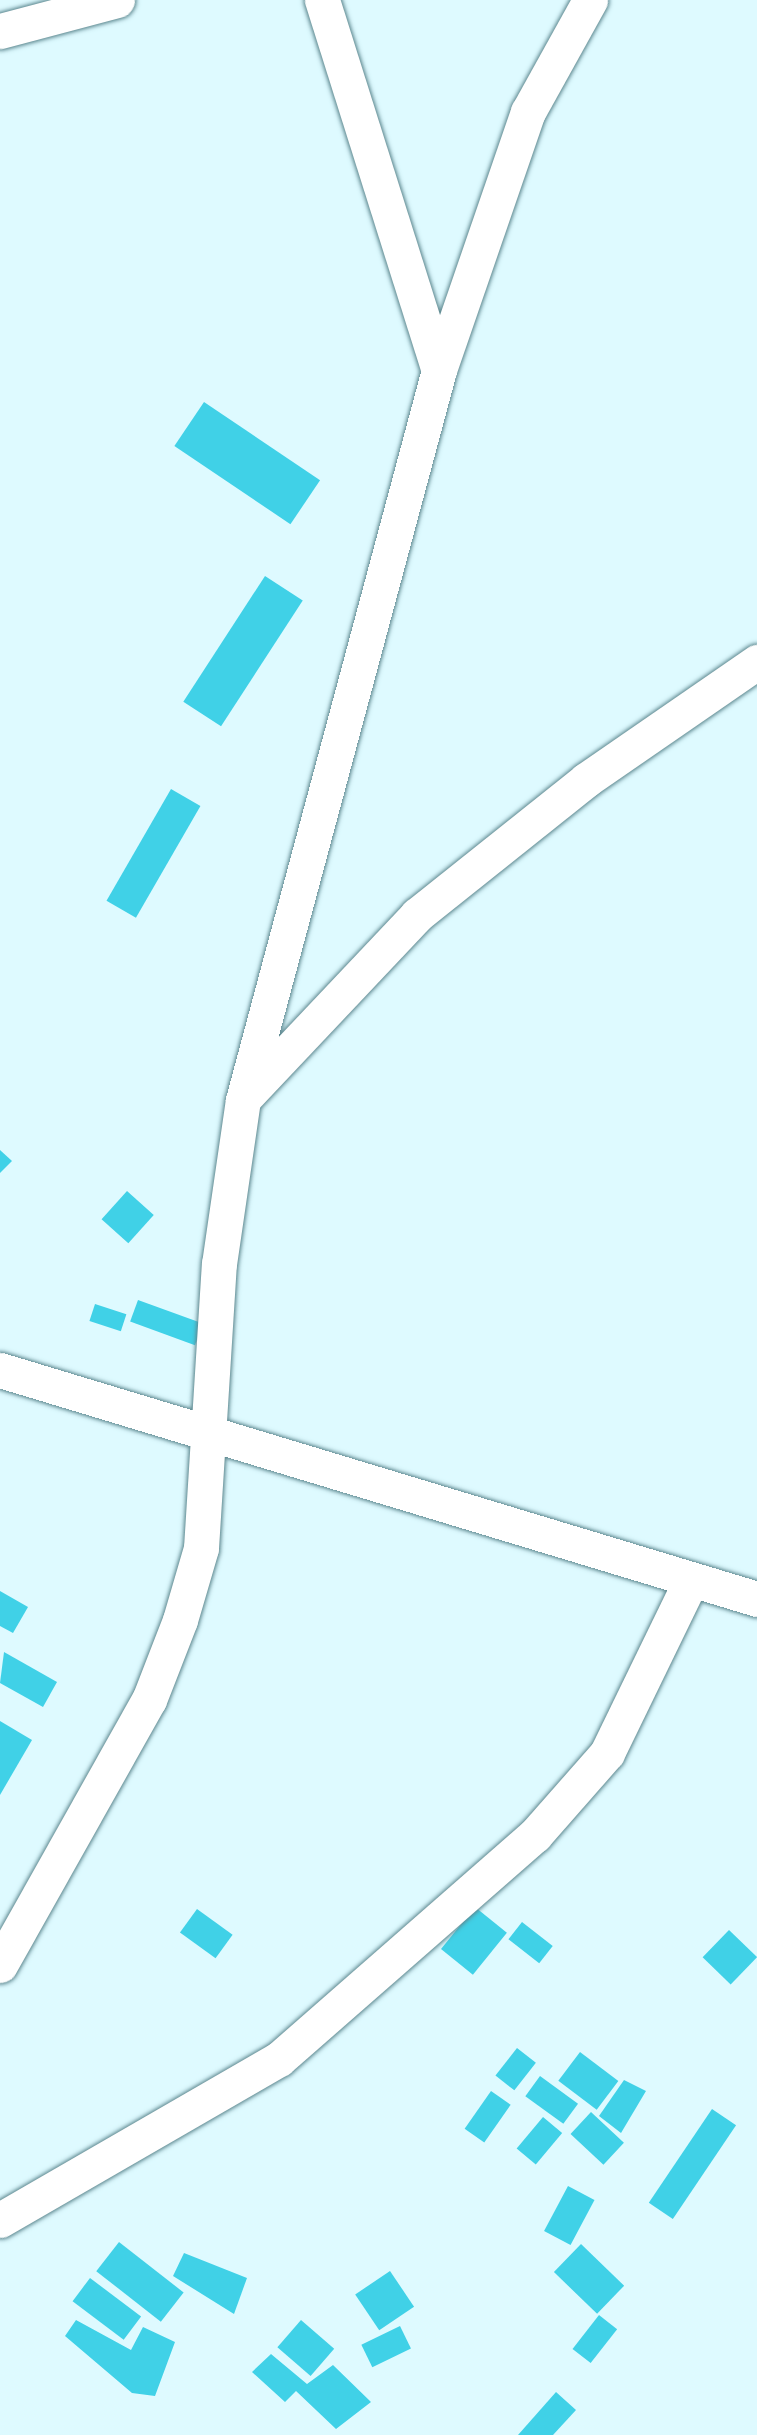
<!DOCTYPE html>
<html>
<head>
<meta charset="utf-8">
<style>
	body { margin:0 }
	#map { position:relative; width:757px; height:2435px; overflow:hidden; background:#defaff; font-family:"Public Sans",sans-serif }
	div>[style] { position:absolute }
	.building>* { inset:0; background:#40d1e7; transform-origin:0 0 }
	.roads { filter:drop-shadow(0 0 2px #5c878f) drop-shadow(0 0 2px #5c878f) }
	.minor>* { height:35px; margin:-17.5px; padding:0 17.5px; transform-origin:17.5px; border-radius:17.5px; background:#fff }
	span { translate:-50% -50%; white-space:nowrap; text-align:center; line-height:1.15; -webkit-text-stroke:10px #fff; paint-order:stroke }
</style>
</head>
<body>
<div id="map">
	<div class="building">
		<div style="left:204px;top:402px;width:140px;height:53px;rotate:34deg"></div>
		<div style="left:265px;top:576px;width:45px;height:150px;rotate:33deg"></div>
		<div style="left:171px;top:789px;width:34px;height:129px;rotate:30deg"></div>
		<div style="clip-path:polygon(0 1150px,12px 1161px,0 1173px)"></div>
		<div style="left:127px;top:1191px;width:36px;height:38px;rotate:42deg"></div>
		<div style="left:138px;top:1300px;width:69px;height:23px;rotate:20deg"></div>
		<div style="left:95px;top:1304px;width:33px;height:18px;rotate:18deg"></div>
		<div style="clip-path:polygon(0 1591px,28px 1607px,13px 1633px,0 1626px)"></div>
		<div style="clip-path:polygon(4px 1652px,57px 1682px,43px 1707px,0 1683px)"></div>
		<div style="clip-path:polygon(0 1721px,32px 1740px,0 1795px)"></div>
		<div style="left:475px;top:1907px;width:41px;height:54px;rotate:39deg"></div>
		<div style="left:197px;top:1909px;width:44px;height:29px;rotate:36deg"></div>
		<div style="left:522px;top:1922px;width:39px;height:22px;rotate:38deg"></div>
		<div style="left:729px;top:1930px;width:39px;height:38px;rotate:44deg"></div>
		<div style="left:517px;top:2048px;width:24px;height:35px;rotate:38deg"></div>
		<div style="left:580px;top:2052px;width:48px;height:36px;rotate:37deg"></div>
		<div style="left:540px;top:2076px;width:47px;height:25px;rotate:36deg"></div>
		<div style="clip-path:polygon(624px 2080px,646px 2091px,621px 2133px,599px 2116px)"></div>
		<div style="left:491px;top:2091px;width:24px;height:46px;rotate:35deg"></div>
		<div style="left:712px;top:2109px;width:29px;height:113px;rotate:34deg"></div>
		<div style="left:591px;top:2112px;width:45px;height:30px;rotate:43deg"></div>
		<div style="left:543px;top:2117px;width:25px;height:41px;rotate:40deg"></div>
		<div style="left:568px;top:2186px;width:30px;height:51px;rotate:28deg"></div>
		<div style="left:119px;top:2242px;width:82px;height:37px;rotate:38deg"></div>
		<div style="left:581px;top:2244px;width:60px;height:39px;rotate:44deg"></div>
		<div style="clip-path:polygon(184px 2253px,247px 2278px,234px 2314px,173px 2276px)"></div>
		<div style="left:390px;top:2271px;width:43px;height:42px;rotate:56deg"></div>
		<div style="left:90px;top:2278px;width:64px;height:29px;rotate:37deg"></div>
		<div style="left:599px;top:2315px;width:23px;height:43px;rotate:38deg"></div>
		<div style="clip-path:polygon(76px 2320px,131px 2350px,143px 2327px,175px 2342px,155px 2396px,132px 2393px,65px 2336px)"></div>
		<div style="left:301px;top:2320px;width:44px;height:36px;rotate:41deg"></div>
		<div style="left:400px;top:2326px;width:25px;height:43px;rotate:64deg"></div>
		<div style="clip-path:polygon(271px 2354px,307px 2384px,333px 2365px,371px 2402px,336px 2429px,296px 2391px,285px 2402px,252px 2372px)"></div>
		<div style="clip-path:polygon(556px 2392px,576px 2410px,553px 2435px,518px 2435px)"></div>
	</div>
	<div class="roads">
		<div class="minor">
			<div style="left:322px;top:0;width:388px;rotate:72.5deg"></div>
			<div style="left:0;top:31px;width:121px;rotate:-14.8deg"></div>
			<div style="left:247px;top:1095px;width:248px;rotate:-46.6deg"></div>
			<div style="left:417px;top:915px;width:216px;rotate:-38.6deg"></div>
			<div style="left:586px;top:780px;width:208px;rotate:-34.6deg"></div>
			<div style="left:0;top:1370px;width:791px;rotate:16.83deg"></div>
			<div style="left:0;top:1965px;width:304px;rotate:-60.7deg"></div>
			<div style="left:149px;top:1700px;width:86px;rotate:-68.8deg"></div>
			<div style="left:180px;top:1620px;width:75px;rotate:-73.7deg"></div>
			<div style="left:201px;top:1548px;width:285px;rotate:-86.4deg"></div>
			<div style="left:219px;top:1264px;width:166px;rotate:-81.7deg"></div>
			<div style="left:243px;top:1100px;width:756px;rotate:-74.97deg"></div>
			<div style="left:439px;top:370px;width:273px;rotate:-71deg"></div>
			<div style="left:528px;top:112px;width:128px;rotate:-61deg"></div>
			<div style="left:0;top:2220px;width:322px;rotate:-30deg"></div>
			<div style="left:279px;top:2059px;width:340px;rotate:-41.2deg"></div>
			<div style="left:535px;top:1835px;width:109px;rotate:-48.7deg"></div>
			<div style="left:607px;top:1753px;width:192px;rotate:-64.1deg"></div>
		</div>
	</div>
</div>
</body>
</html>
